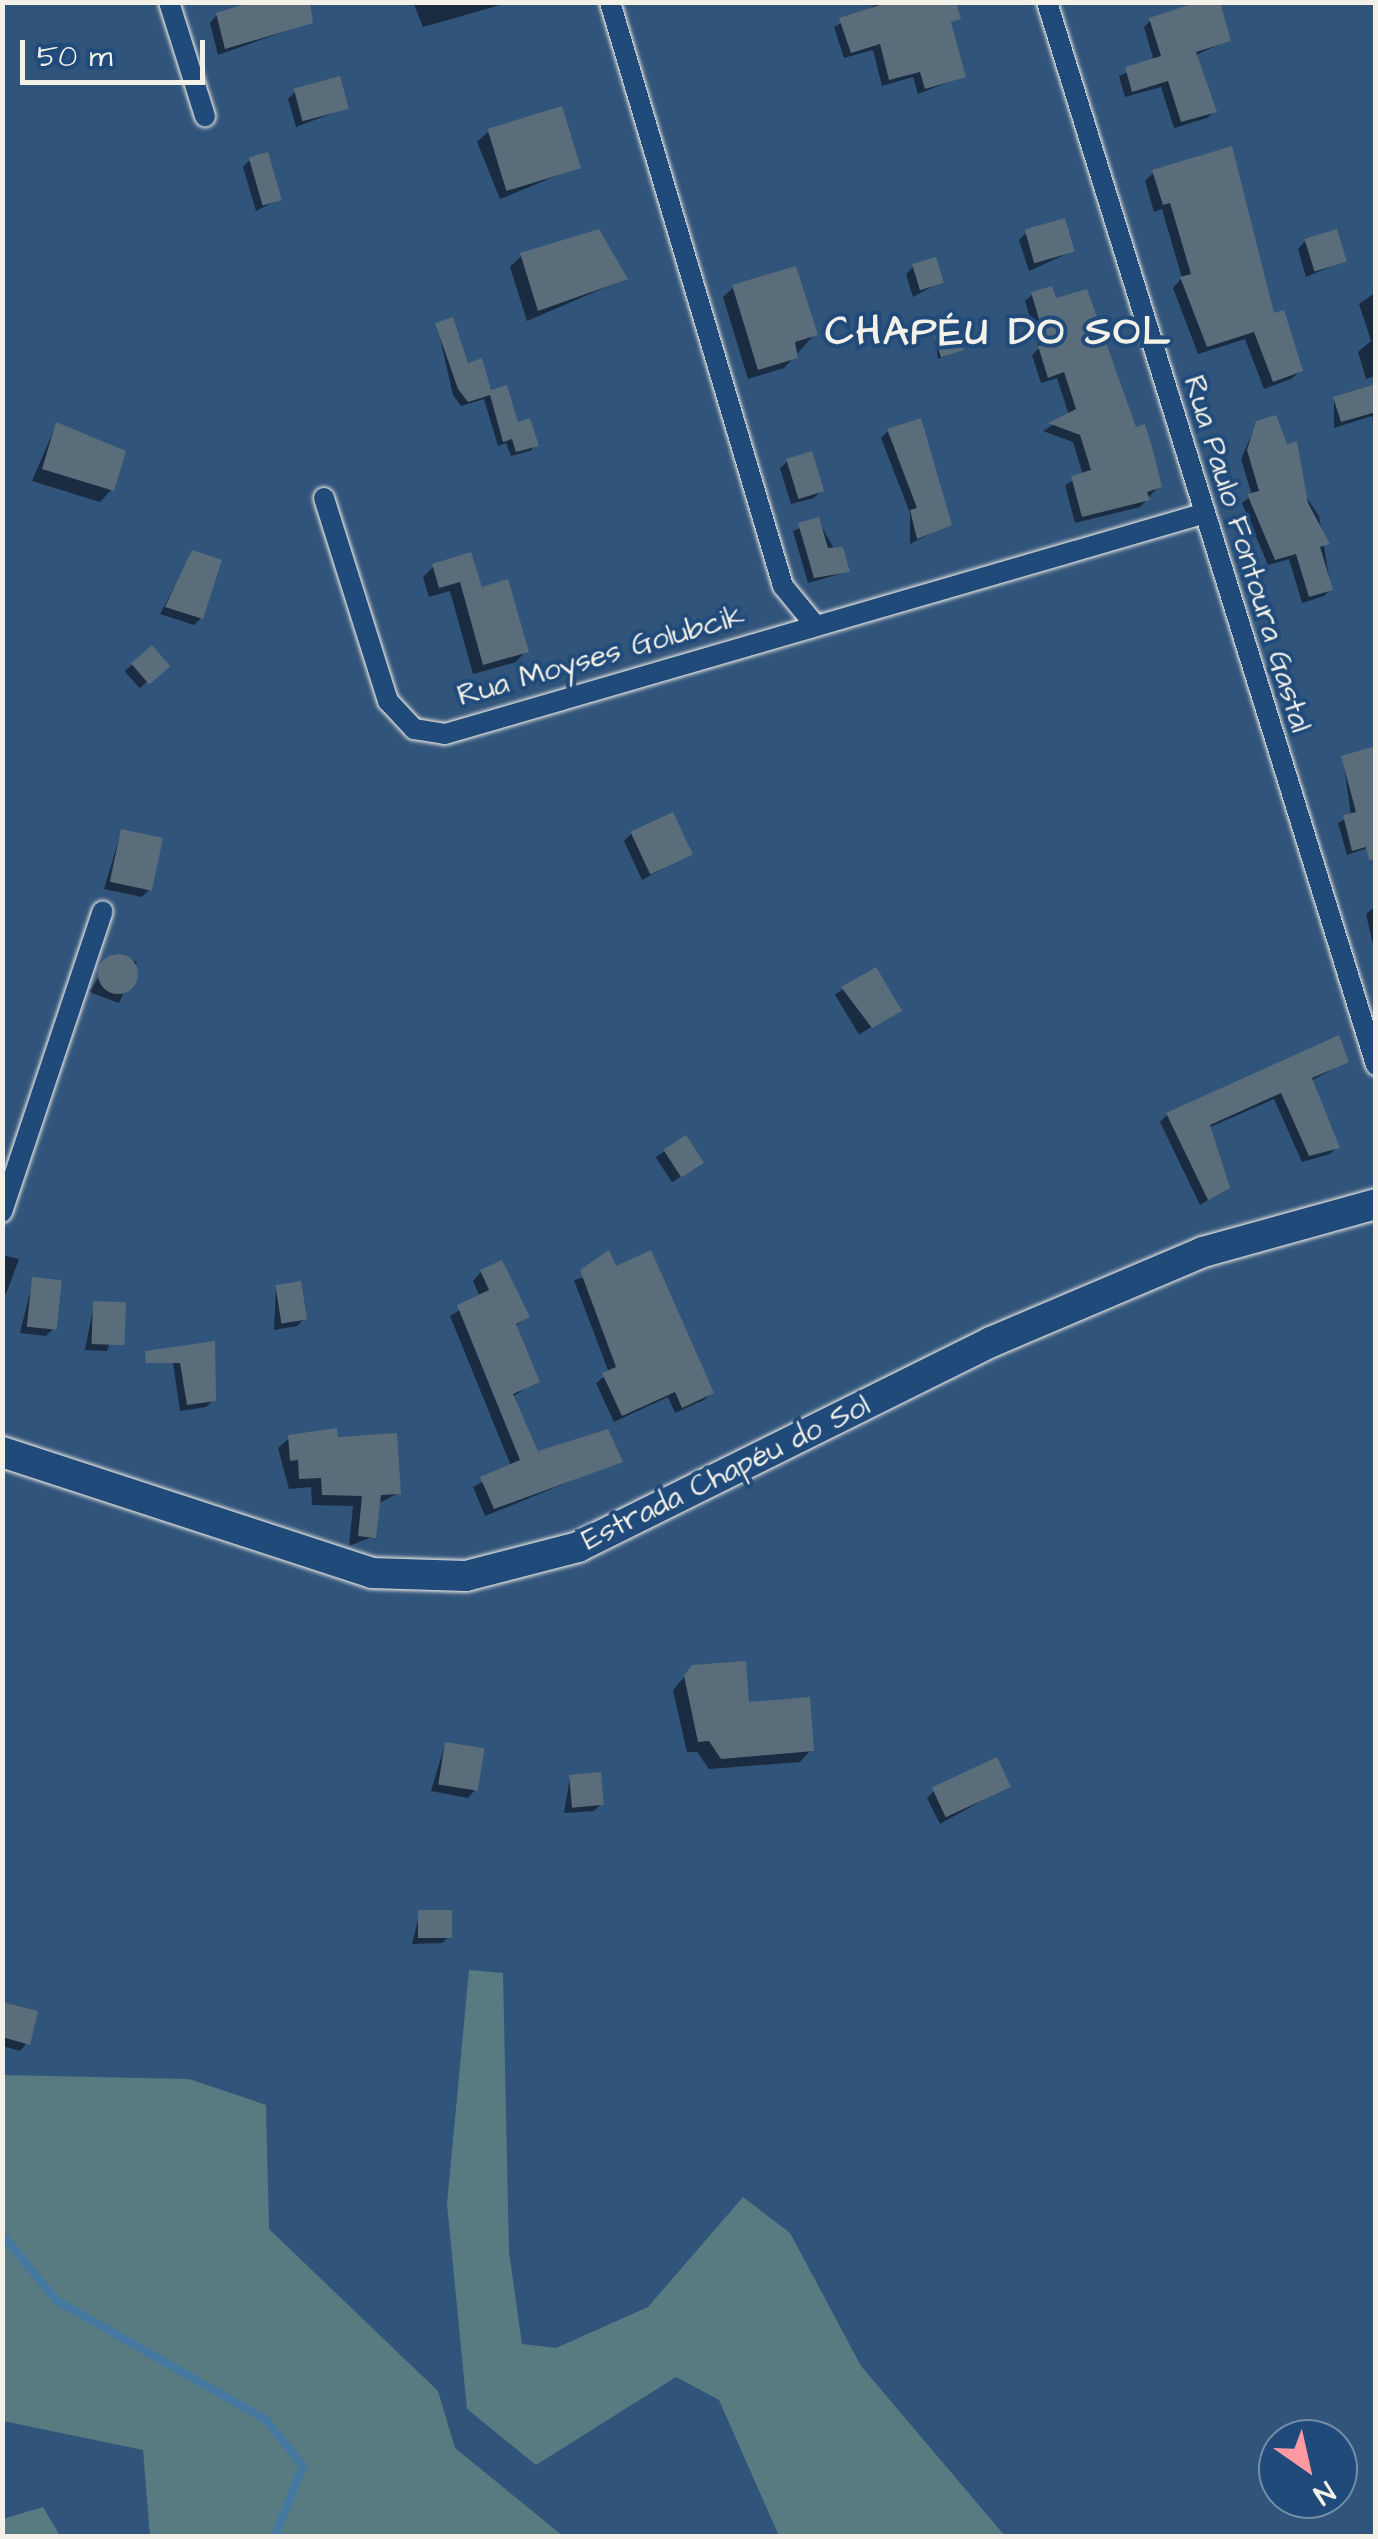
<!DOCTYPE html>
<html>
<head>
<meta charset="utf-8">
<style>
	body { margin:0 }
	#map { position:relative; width:1378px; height:2539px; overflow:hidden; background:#31547a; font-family:"Architects Daughter",sans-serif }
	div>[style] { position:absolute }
	.green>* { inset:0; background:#577b81 }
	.shadow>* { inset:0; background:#0007; transform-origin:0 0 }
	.stream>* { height:8px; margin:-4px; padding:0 4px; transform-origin:4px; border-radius:4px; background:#4478a1 }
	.building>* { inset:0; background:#5a6d7b; transform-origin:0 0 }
	.round { border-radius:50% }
	.roads { filter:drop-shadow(0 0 2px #f4f1e8) drop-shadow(0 0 2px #f4f1e8) }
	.minor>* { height:20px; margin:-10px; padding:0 10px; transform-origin:10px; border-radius:10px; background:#1f4a7a }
	.secondary>* { height:30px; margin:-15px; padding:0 15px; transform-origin:15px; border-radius:15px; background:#1f4a7a }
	span { translate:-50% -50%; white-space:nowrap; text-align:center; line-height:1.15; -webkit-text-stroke:8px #1f4a7a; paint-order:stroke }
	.street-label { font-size:30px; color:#f4f1e8 }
	.district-label { font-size:40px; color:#f4f1e8; font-weight:700; letter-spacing:2.5px }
	.frame { position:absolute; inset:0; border:5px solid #f4f1e8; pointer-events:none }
	.north { position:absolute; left:1258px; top:2419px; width:100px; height:100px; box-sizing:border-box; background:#1f4a7a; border:2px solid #748da6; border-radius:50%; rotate:146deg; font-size:28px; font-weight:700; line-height:40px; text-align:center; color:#f4f1e8 }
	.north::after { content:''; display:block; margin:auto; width:35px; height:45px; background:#ff9aa2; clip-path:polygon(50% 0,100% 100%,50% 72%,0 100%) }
	.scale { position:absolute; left:20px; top:40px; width:185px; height:45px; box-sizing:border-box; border:5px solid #f4f1e8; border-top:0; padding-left:12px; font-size:30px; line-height:35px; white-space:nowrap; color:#f4f1e8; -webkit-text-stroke:8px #1f4a7a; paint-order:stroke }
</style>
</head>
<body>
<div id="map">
	<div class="green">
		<div style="clip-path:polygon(469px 1970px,503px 1973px,509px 2252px,522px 2344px,556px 2348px,648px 2307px,743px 2197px,790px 2233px,861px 2366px,1005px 2536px,779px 2536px,719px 2400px,676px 2377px,536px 2465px,467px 2409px,447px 2204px)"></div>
		<div style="clip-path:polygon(2px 2075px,189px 2079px,266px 2105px,269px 2229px,438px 2391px,455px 2448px,563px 2536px,150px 2536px,143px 2450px,3px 2421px)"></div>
		<div style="clip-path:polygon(43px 2507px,60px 2536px,3px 2536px,3px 2519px)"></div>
	</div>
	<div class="shadow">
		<div style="clip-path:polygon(413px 2px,511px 2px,423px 27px)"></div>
		<div style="clip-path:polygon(881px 2px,956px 2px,950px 27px,964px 76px,918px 94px,913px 77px,882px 86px,873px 50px,844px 58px,834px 27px)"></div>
		<div style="clip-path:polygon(217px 15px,311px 22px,218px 55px,210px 23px)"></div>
		<div style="clip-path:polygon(1151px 20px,1228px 40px,1194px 56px,1214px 111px,1207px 118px,1174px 128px,1161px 87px,1125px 97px,1119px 76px,1154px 61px,1144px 27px)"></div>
		<div style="clip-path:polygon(295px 92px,346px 108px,296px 127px,288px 99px)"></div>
		<div style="clip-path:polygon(489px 131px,578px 167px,500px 199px,477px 142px)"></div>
		<div style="clip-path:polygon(250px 160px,279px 199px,256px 211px,243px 167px)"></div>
		<div style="clip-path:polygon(1153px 173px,1272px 317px,1300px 371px,1291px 379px,1264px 389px,1245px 339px,1198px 354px,1173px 288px,1182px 278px,1162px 209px,1154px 212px,1145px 181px)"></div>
		<div style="clip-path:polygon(1026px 233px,1073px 251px,1029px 271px,1019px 240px)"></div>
		<div style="clip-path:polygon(1305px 241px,1344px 261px,1306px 277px,1298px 249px)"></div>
		<div style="clip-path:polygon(522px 255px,625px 279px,527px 321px,510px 267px)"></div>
		<div style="clip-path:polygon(913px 267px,941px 282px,913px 297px,906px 274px)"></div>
		<div style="clip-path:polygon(734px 287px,815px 334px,784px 368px,748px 379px,723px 297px)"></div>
		<div style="clip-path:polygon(1376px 292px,1376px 376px,1366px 379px,1358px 352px,1371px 341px,1359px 304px)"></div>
		<div style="clip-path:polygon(1033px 294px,1134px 430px,1159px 486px,1140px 507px,1075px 523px,1065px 485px,1083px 475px,1073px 442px,1043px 431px,1069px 415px,1057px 378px,1041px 383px,1032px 355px,1039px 348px,1025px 301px)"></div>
		<div style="clip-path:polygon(437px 325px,536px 445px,530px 451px,511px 456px,506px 443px,498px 446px,484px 399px,461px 406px,453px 395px)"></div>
		<div style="clip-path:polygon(935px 338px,961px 349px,938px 359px)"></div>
		<div style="clip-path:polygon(1376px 387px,1376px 427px,1372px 416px,1334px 428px,1334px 399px)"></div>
		<div style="clip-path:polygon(1257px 423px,1319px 516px,1331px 589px,1324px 596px,1302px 603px,1289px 559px,1268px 565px,1242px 503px,1252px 495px,1241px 459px)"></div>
		<div style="clip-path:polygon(56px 425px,111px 490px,100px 502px,32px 481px)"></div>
		<div style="clip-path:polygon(888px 431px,949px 524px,910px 544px,910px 513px,881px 438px)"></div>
		<div style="clip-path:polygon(788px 461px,821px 491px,814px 498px,791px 504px,780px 468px)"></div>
		<div style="clip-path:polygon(818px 520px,847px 572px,808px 583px,793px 531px)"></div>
		<div style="clip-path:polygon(193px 553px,201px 618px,194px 625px,160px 614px)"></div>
		<div style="clip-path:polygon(433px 567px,480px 590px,526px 651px,516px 662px,473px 674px,450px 591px,429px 597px,423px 577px)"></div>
		<div style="left:151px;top:648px;width:23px;height:35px;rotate:49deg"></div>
		<div style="clip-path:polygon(1343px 758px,1376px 845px,1347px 855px,1338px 823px,1351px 816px)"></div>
		<div style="clip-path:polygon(121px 832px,149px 890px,142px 897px,104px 889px)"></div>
		<div style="clip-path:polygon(631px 834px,690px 854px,642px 880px,624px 841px)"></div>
		<div style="clip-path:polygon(1376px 906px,1376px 958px,1366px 914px)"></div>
		<div style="clip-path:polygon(113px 954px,137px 962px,119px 1003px,89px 992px)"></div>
		<div style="left:875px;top:970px;width:47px;height:47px;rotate:59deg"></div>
		<div style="clip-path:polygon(1347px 1061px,1311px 1081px,1337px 1147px,1330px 1154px,1302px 1162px,1274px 1099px,1208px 1128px,1227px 1187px,1200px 1205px,1160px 1122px,1167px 1115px)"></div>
		<div style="left:685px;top:1138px;width:30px;height:35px;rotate:57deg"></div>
		<div style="clip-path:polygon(2px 1255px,19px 1259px,6px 1294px,2px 1293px)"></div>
		<div style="clip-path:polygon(615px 1269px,711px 1393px,704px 1400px,675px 1413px,668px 1397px,614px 1422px,596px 1383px,609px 1373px,574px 1280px)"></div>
		<div style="clip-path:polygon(481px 1272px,527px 1317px,514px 1327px,537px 1381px,512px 1397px,536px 1454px,620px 1461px,485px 1516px,473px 1487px,511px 1466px,450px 1316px,480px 1297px,473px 1281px)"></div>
		<div style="clip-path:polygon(33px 1280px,53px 1329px,46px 1336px,20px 1333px)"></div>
		<div style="clip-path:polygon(276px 1287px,304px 1319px,297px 1326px,274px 1330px)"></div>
		<div style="clip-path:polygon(94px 1303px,123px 1305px,107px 1351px,85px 1350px)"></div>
		<div style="clip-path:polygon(179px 1348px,213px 1400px,206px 1407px,180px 1411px,172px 1356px)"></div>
		<div style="clip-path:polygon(395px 1436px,399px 1493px,377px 1504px,374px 1536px,349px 1546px,353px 1506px,312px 1505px,311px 1487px,289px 1489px,278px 1448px,289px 1438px)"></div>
		<div style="clip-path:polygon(693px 1667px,746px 1705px,811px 1750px,800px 1762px,709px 1769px,697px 1752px,687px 1752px,673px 1690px)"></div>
		<div style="clip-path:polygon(445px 1744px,475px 1790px,468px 1798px,431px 1791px)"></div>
		<div style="clip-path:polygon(570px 1777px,601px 1804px,594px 1811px,564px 1813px)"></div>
		<div style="clip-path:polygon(1008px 1786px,940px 1824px,927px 1798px,934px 1791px)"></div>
		<div style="clip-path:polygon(420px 1912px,450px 1936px,442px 1943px,412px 1944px)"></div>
		<div style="clip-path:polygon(2px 2006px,27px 2043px,20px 2051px,2px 2046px)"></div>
	</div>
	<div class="stream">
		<div style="left:2px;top:2234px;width:85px;rotate:50.7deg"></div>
		<div style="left:56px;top:2300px;width:241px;rotate:29.7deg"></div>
		<div style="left:265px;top:2419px;width:60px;rotate:51deg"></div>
		<div style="left:303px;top:2466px;width:75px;rotate:111.8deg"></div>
	</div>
	<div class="building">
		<div style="clip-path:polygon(252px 2px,310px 2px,313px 23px,225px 49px,216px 13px)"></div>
		<div style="clip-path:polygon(889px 2px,956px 2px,961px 19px,951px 22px,966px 77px,925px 89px,920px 72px,889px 80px,880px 44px,851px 53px,839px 18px)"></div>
		<div style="clip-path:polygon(1198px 2px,1220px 2px,1231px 41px,1196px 52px,1217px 112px,1181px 122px,1168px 81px,1132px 92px,1125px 67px,1161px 56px,1149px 18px)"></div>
		<div style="left:340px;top:76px;width:34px;height:48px;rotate:75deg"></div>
		<div style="left:562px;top:106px;width:65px;height:78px;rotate:73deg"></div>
		<div style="clip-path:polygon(1232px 146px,1274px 313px,1284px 310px,1303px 371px,1273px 382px,1254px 332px,1207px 347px,1180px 277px,1191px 274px,1170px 203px,1163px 205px,1152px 170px)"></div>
		<div style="left:268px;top:152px;width:50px;height:20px;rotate:74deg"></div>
		<div style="left:1065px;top:218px;width:35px;height:42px;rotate:74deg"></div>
		<div style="clip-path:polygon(599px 229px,628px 279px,538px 311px,520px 253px)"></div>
		<div style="left:1337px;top:229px;width:34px;height:34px;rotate:73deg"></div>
		<div style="left:936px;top:257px;width:27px;height:25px;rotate:73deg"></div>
		<div style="clip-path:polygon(796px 266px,818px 335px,795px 342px,798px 358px,758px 370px,732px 285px)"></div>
		<div style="clip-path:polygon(1052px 286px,1056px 298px,1087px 289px,1136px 427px,1145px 424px,1152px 447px,1162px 487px,1147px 492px,1150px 500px,1082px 517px,1071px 476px,1091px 470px,1080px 435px,1048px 423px,1076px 409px,1064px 372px,1048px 378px,1038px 346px,1046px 343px,1031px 292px)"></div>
		<div style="clip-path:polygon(453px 317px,468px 363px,482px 358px,491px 390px,507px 385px,518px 422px,530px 418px,539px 446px,516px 452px,512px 439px,503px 442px,490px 395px,468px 402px,458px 389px,435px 323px)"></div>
		<div style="left:957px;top:329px;width:22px;height:24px;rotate:72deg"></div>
		<div style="clip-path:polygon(1376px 384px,1376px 412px,1341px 422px,1333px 397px)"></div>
		<div style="clip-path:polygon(1276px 415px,1287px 444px,1297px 441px,1308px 503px,1330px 544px,1320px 547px,1333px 590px,1309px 597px,1296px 554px,1275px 560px,1247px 494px,1259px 491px,1247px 450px,1256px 421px)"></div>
		<div style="clip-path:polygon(921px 418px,952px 525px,917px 539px,910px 510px,917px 508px,887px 429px)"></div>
		<div style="clip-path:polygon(56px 422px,126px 451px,114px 491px,42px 469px)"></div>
		<div style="left:812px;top:451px;width:42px;height:27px;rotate:73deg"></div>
		<div style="clip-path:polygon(819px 517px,828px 548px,843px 547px,850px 572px,814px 578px,798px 523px)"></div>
		<div style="clip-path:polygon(192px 550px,222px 560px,203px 619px,165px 607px)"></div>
		<div style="clip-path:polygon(471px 552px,482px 587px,508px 579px,529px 652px,483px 665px,460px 582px,439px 588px,432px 564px)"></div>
		<div style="left:152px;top:645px;width:28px;height:28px;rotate:49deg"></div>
		<div style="clip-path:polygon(1376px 746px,1376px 859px,1369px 860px,1366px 847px,1352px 851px,1343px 815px,1356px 812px,1341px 756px)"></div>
		<div style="left:673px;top:812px;width:47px;height:47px;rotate:65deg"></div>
		<div style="left:121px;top:829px;width:43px;height:54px;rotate:12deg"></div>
		<div class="round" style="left:98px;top:954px;width:40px;height:40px"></div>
		<div style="clip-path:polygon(876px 967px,902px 1011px,872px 1028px,841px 987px)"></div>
		<div style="clip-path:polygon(1339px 1035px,1349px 1062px,1312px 1078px,1340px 1148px,1309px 1156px,1281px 1093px,1210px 1125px,1230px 1188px,1208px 1200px,1166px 1113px)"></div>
		<div style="left:686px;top:1135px;width:33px;height:27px;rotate:57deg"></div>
		<div style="clip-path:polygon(609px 1250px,616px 1266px,651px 1250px,714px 1393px,682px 1408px,675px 1392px,622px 1416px,602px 1373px,616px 1367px,580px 1270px)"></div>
		<div style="clip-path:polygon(502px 1260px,530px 1317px,516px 1324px,540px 1382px,513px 1394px,538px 1451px,608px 1429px,623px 1462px,494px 1509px,480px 1477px,520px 1460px,457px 1305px,489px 1290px,480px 1270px)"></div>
		<div style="left:32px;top:1277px;width:30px;height:50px;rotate:6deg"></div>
		<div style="left:301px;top:1281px;width:39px;height:26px;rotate:81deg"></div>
		<div style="left:93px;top:1301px;width:33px;height:43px;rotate:2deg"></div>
		<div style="clip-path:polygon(215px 1341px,216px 1401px,187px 1405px,180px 1363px,146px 1363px,145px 1351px)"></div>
		<div style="clip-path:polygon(337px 1428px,338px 1437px,397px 1433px,401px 1494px,381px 1495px,376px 1538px,358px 1536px,362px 1496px,322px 1495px,321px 1478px,299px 1479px,298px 1460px,290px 1461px,288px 1435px)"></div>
		<div style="clip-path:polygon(746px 1661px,749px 1702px,810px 1697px,814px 1751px,721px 1759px,709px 1741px,698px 1742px,684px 1676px,692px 1665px)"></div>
		<div style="left:445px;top:1742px;width:40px;height:43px;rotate:9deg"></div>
		<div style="left:997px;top:1757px;width:33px;height:72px;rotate:65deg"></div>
		<div style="left:601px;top:1772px;width:33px;height:32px;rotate:85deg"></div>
		<div style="left:418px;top:1910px;width:34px;height:28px"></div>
		<div style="clip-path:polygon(2px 2002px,38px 2011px,30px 2045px,2px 2037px)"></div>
	</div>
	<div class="roads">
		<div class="minor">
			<div style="left:169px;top:2px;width:120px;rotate:72.5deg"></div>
			<div style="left:610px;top:2px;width:609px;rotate:73.5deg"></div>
			<div style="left:783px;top:586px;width:50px;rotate:50.6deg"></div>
			<div style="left:1047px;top:2px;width:1113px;rotate:72.8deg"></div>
			<div style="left:324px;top:498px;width:213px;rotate:72.5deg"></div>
			<div style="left:388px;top:701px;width:38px;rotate:47deg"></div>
			<div style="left:414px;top:729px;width:31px;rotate:9deg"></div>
			<div style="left:445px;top:734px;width:788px;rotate:-16.2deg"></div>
			<div style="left:2px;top:1212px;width:317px;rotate:-71.5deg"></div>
		</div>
		<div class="secondary">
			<div style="left:2px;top:1452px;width:389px;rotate:18.1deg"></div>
			<div style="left:372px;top:1573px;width:94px;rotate:1.8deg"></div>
			<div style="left:466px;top:1576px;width:116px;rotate:-14.5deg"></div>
			<div style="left:578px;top:1547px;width:461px;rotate:-26.4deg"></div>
			<div style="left:991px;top:1342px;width:230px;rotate:-23deg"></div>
			<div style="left:1203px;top:1252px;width:180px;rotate:-15.5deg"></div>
		</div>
	</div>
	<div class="street-label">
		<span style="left:1247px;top:554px;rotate:73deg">Rua Paulo Fontoura Gastal</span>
		<span style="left:601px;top:656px;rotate:-16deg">Rua Moyses Golubcik</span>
		<span style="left:726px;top:1473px;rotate:-26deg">Estrada Chapéu do Sol</span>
	</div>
	<div class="district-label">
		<span style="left:999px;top:333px">CHAPÉU DO SOL</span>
	</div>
	<div class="frame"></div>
	<div class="north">N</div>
	<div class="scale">50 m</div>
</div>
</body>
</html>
